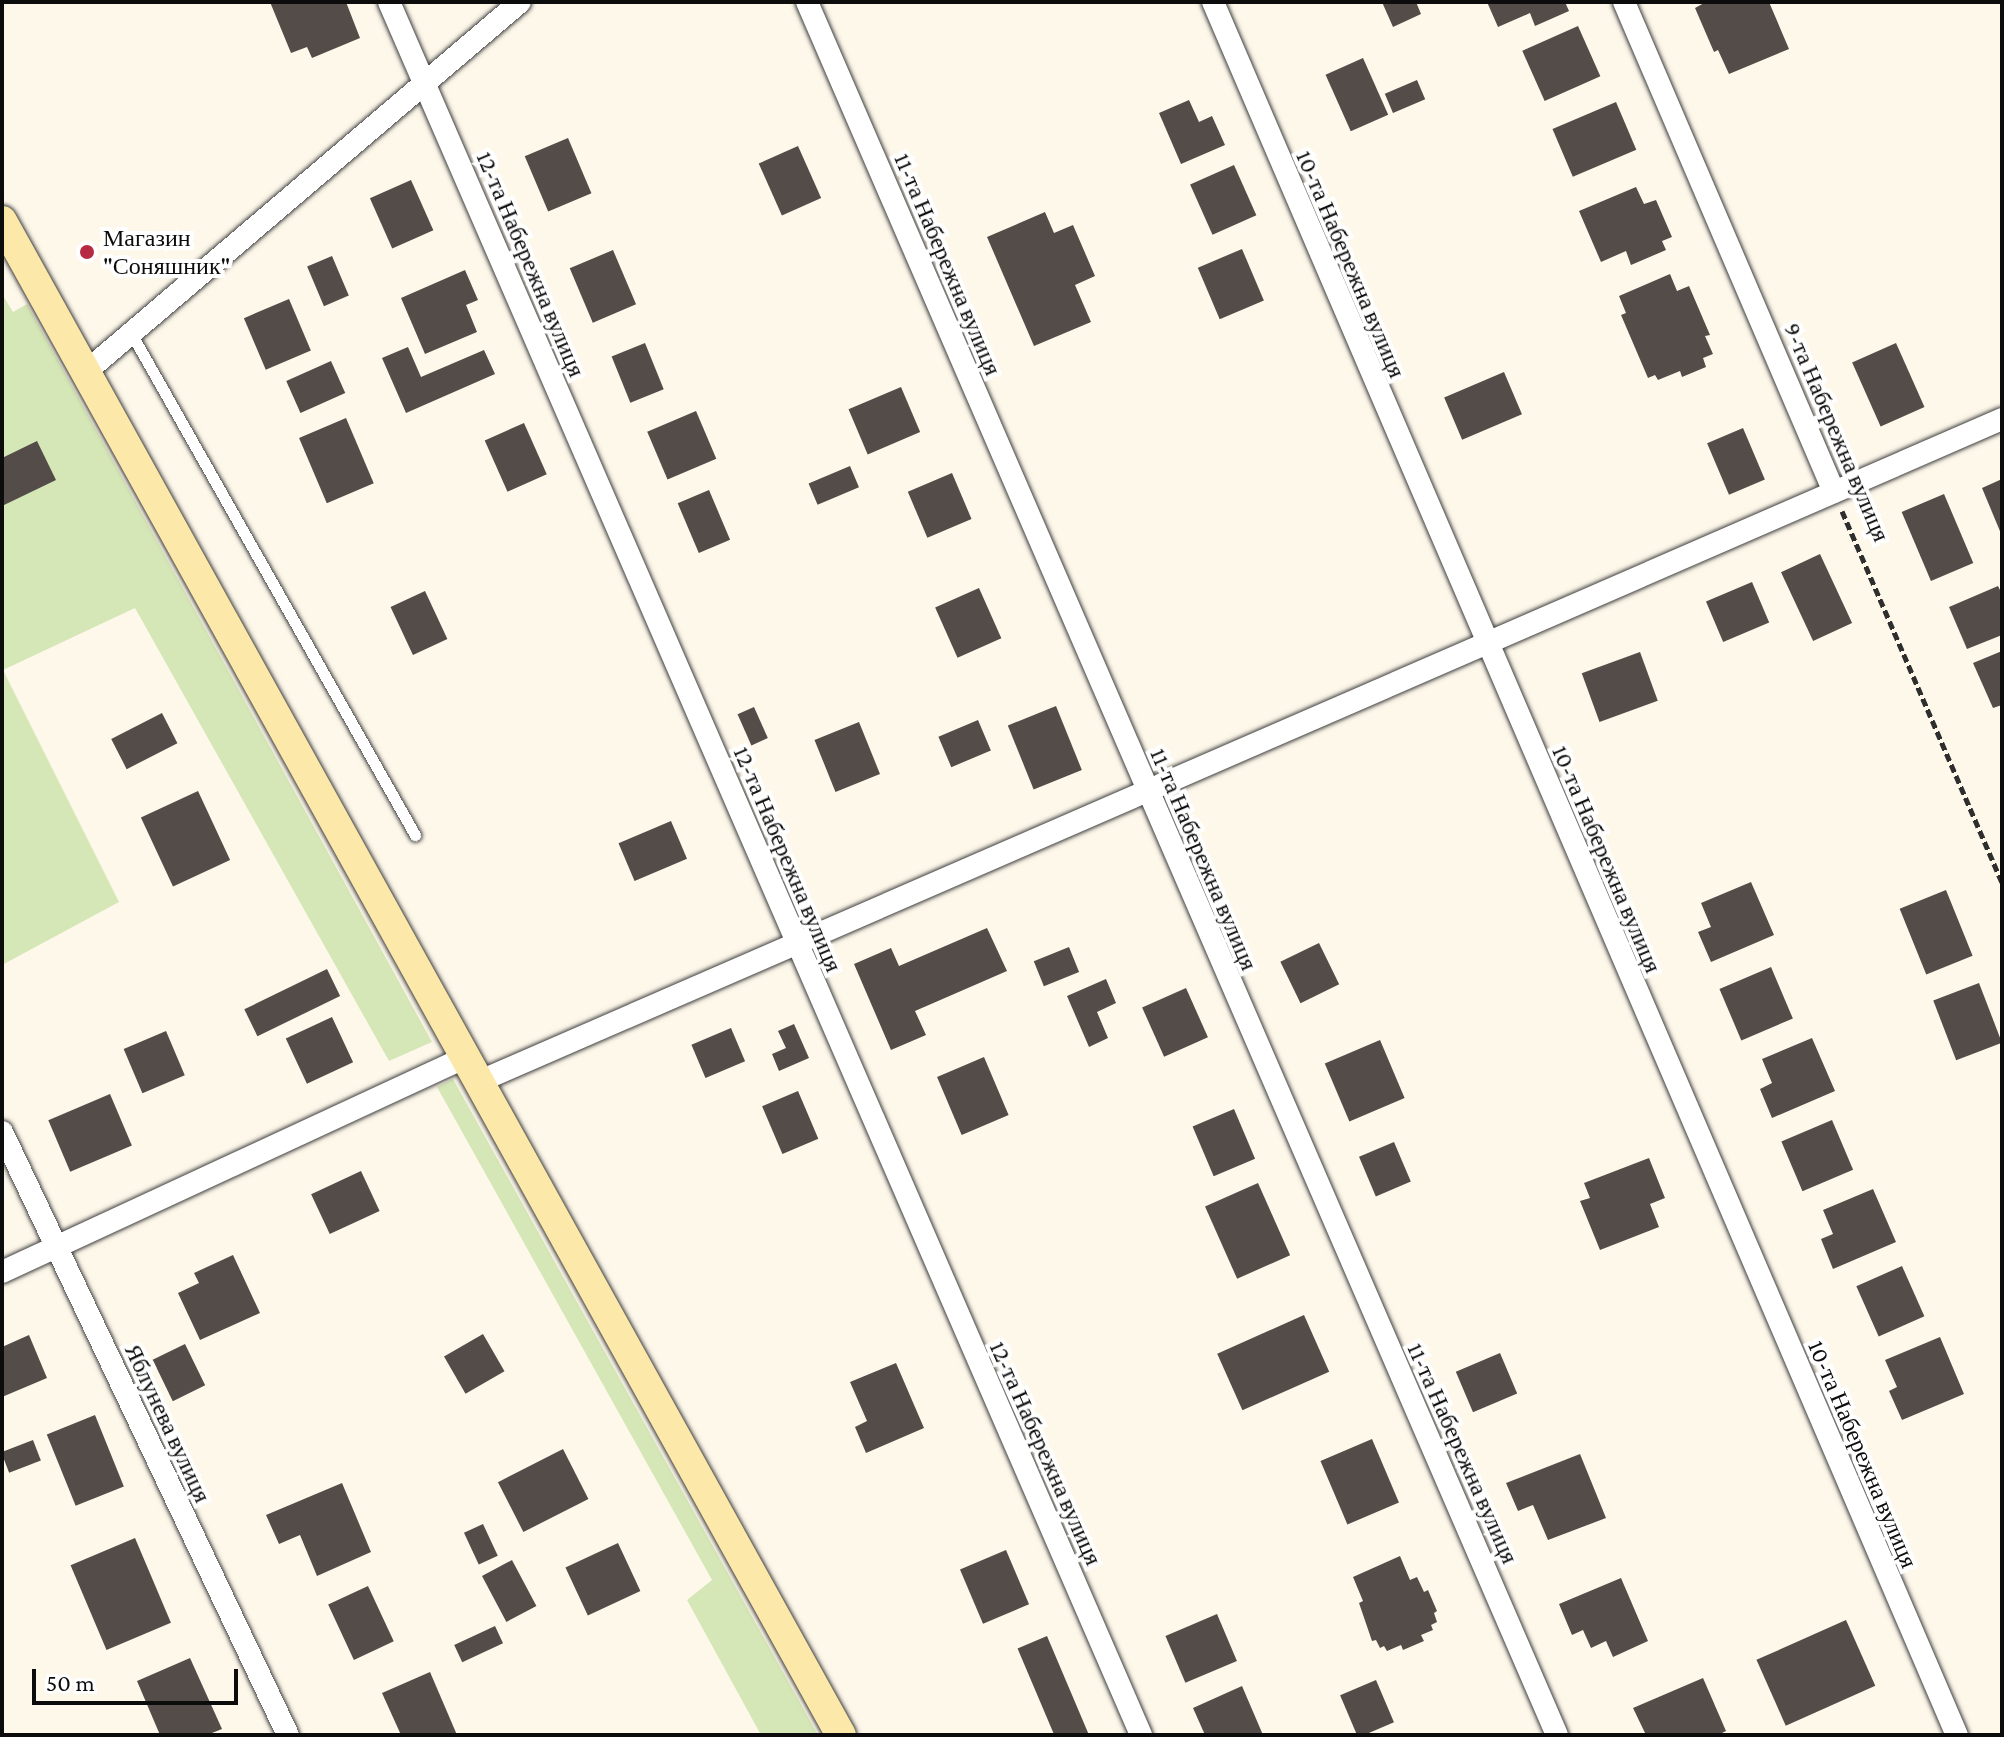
<!DOCTYPE html>
<html>
<head>
<meta charset="utf-8">
<style>
	body { margin:0 }
	#map { position:relative; width:2004px; height:1737px; overflow:hidden; background:#fef8eb; font-family:"Crimson Pro",serif }
	div>[style] { position:absolute }
	.green>* { inset:0; background:#d6e7b7 }
	.building>* { inset:0; background:#544c49; transform-origin:0 0 }
	.path>* { height:5px; margin-top:-2.5px; transform-origin:0; background:repeating-linear-gradient(90deg,#2e2e2e 0 8px,transparent 0 12px) }
	.roads { filter:drop-shadow(0 0 2px #3f3f3f) drop-shadow(0 0 2px #3f3f3f) }
	.lane>* { height:11px; margin:-5.5px; padding:0 5.5px; transform-origin:5.5px; border-radius:5.5px; background:#fff }
	.street>* { height:22px; margin:-11px; padding:0 11px; transform-origin:11px; border-radius:11px; background:#fff }
	.secondary>* { height:30px; margin:-15px; padding:0 15px; transform-origin:15px; border-radius:15px; background:#fce8a9 }
	.dots>* { width:22px; height:22px; translate:-50% -50%; box-sizing:border-box; border:4px solid #fff; border-radius:50% }
	span { translate:-50% -50%; white-space:nowrap; text-align:center; line-height:1.15; -webkit-text-stroke:8px #fff; paint-order:stroke }
	.poi-label { font-size:24px; color:#0c0c0c }
	.left { translate:0 -50%; text-align:left }
	.street-label { font-size:24px; color:#0c0c0c }
	.frame { position:absolute; inset:0; border:4px solid #0c0c0c; pointer-events:none }
	.scale { position:absolute; left:32px; top:1669px; width:206px; height:36px; box-sizing:border-box; border:4px solid #0c0c0c; border-top:0; padding-left:10px; font-size:24px; line-height:28px; white-space:nowrap; color:#0c0c0c; -webkit-text-stroke:6px #fff; paint-order:stroke }
</style>
</head>
<body>
<div id="map">
	<div class="green">
		<div style="clip-path:polygon(2px 294px,13px 312px,27px 304px,432px 1042px,389px 1061px,135px 608px,3px 670px,119px 902px,2px 965px)"></div>
		<div style="clip-path:polygon(453px 1079px,818px 1735px,761px 1735px,687px 1600px,712px 1580px,437px 1087px)"></div>
	</div>
	<div class="building">
		<div style="clip-path:polygon(270px 2px,346px 2px,360px 38px,312px 58px,307px 47px,291px 53px)"></div>
		<div style="clip-path:polygon(1382px 2px,1416px 2px,1421px 14px,1393px 27px)"></div>
		<div style="clip-path:polygon(1487px 2px,1565px 2px,1569px 11px,1535px 26px,1530px 13px,1498px 27px)"></div>
		<div style="clip-path:polygon(1706px 2px,1769px 2px,1789px 49px,1729px 74px,1718px 50px,1714px 52px,1695px 8px)"></div>
		<div style="left:1578px;top:26px;width:55px;height:61px;rotate:66deg"></div>
		<div style="left:1363px;top:58px;width:62px;height:41px;rotate:66deg"></div>
		<div style="left:1417px;top:80px;width:21px;height:35px;rotate:67deg"></div>
		<div style="clip-path:polygon(1189px 100px,1199px 122px,1212px 116px,1225px 145px,1181px 164px,1159px 113px)"></div>
		<div style="left:1616px;top:102px;width:52px;height:69px;rotate:67deg"></div>
		<div style="left:568px;top:138px;width:60px;height:47px;rotate:67deg"></div>
		<div style="left:798px;top:146px;width:57px;height:43px;rotate:66deg"></div>
		<div style="left:1234px;top:165px;width:55px;height:48px;rotate:66deg"></div>
		<div style="left:411px;top:180px;width:55px;height:45px;rotate:66deg"></div>
		<div style="clip-path:polygon(1636px 187px,1644px 204px,1656px 200px,1672px 237px,1662px 241px,1666px 250px,1631px 265px,1626px 251px,1601px 262px,1579px 211px)"></div>
		<div style="clip-path:polygon(1045px 212px,1054px 233px,1073px 225px,1095px 276px,1075px 285px,1091px 322px,1034px 346px,987px 237px)"></div>
		<div style="left:1242px;top:249px;width:56px;height:48px;rotate:67deg"></div>
		<div style="left:613px;top:250px;width:59px;height:47px;rotate:67deg"></div>
		<div style="left:332px;top:256px;width:43px;height:27px;rotate:67deg"></div>
		<div style="clip-path:polygon(465px 270px,478px 300px,466px 305px,477px 332px,425px 354px,401px 298px)"></div>
		<div style="clip-path:polygon(1670px 274px,1677px 291px,1689px 286px,1710px 335px,1705px 336px,1713px 354px,1703px 358px,1706px 367px,1682px 377px,1680px 371px,1658px 380px,1655px 375px,1648px 378px,1621px 315px,1626px 313px,1619px 296px)"></div>
		<div style="left:289px;top:299px;width:56px;height:49px;rotate:67deg"></div>
		<div style="left:645px;top:343px;width:50px;height:36px;rotate:68deg"></div>
		<div style="left:1896px;top:343px;width:70px;height:48px;rotate:66deg"></div>
		<div style="clip-path:polygon(408px 347px,421px 377px,484px 350px,495px 374px,406px 413px,382px 358px)"></div>
		<div style="left:331px;top:361px;width:35px;height:49px;rotate:66deg"></div>
		<div style="left:1504px;top:372px;width:46px;height:65px;rotate:67deg"></div>
		<div style="left:901px;top:387px;width:49px;height:57px;rotate:67deg"></div>
		<div style="left:696px;top:411px;width:52px;height:53px;rotate:67deg"></div>
		<div style="left:346px;top:418px;width:71px;height:51px;rotate:67deg"></div>
		<div style="left:524px;top:423px;width:56px;height:43px;rotate:66deg"></div>
		<div style="left:1743px;top:428px;width:56px;height:39px;rotate:67deg"></div>
		<div style="clip-path:polygon(37px 441px,56px 480px,2px 506px,2px 458px)"></div>
		<div style="left:850px;top:466px;width:23px;height:45px;rotate:67deg"></div>
		<div style="left:952px;top:473px;width:50px;height:48px;rotate:67deg"></div>
		<div style="clip-path:polygon(2002px 479px,2002px 536px,1982px 488px)"></div>
		<div style="left:709px;top:490px;width:54px;height:34px;rotate:67deg"></div>
		<div style="left:1944px;top:494px;width:75px;height:46px;rotate:67deg"></div>
		<div style="left:1820px;top:554px;width:76px;height:43px;rotate:65deg"></div>
		<div style="left:1752px;top:582px;width:44px;height:50px;rotate:67deg"></div>
		<div style="clip-path:polygon(1998px 586px,2002px 594px,2002px 635px,1967px 649px,1949px 607px)"></div>
		<div style="left:979px;top:588px;width:55px;height:48px;rotate:66deg"></div>
		<div style="left:425px;top:591px;width:53px;height:38px;rotate:65deg"></div>
		<div style="clip-path:polygon(2002px 651px,2002px 705px,1993px 708px,1973px 663px)"></div>
		<div style="left:1640px;top:652px;width:52px;height:62px;rotate:70deg"></div>
		<div style="left:1056px;top:706px;width:69px;height:52px;rotate:68deg"></div>
		<div style="left:754px;top:707px;width:34px;height:18px;rotate:66deg"></div>
		<div style="left:162px;top:713px;width:34px;height:57px;rotate:63deg"></div>
		<div style="left:978px;top:720px;width:33px;height:43px;rotate:67deg"></div>
		<div style="left:859px;top:722px;width:56px;height:48px;rotate:68deg"></div>
		<div style="left:198px;top:791px;width:76px;height:63px;rotate:65deg"></div>
		<div style="left:671px;top:821px;width:41px;height:57px;rotate:67deg"></div>
		<div style="clip-path:polygon(1751px 882px,1774px 935px,1711px 962px,1698px 932px,1711px 927px,1701px 903px)"></div>
		<div style="left:1946px;top:890px;width:71px;height:50px;rotate:68deg"></div>
		<div style="clip-path:polygon(987px 928px,1007px 971px,915px 1011px,926px 1035px,891px 1050px,854px 964px,891px 948px,899px 966px)"></div>
		<div style="left:1319px;top:943px;width:46px;height:43px;rotate:64deg"></div>
		<div style="left:1069px;top:947px;width:27px;height:38px;rotate:68deg"></div>
		<div style="left:1771px;top:967px;width:56px;height:56px;rotate:67deg"></div>
		<div style="left:327px;top:969px;width:30px;height:92px;rotate:64deg"></div>
		<div style="clip-path:polygon(1106px 979px,1116px 1003px,1097px 1012px,1108px 1038px,1089px 1047px,1067px 996px)"></div>
		<div style="left:1979px;top:983px;width:64px;height:49px;rotate:69deg"></div>
		<div style="left:1186px;top:988px;width:54px;height:48px;rotate:66deg"></div>
		<div style="left:332px;top:1017px;width:50px;height:51px;rotate:65deg"></div>
		<div style="clip-path:polygon(794px 1024px,809px 1058px,779px 1071px,772px 1054px,786px 1048px,778px 1031px)"></div>
		<div style="left:731px;top:1028px;width:36px;height:43px;rotate:67deg"></div>
		<div style="left:166px;top:1031px;width:48px;height:46px;rotate:67deg"></div>
		<div style="clip-path:polygon(1812px 1038px,1835px 1091px,1772px 1118px,1760px 1089px,1772px 1083px,1762px 1059px)"></div>
		<div style="left:1380px;top:1040px;width:63px;height:60px;rotate:67deg"></div>
		<div style="left:984px;top:1057px;width:63px;height:51px;rotate:67deg"></div>
		<div style="left:798px;top:1091px;width:52px;height:39px;rotate:67deg"></div>
		<div style="left:110px;top:1094px;width:56px;height:67px;rotate:67deg"></div>
		<div style="left:1234px;top:1109px;width:54px;height:45px;rotate:67deg"></div>
		<div style="left:1832px;top:1120px;width:54px;height:55px;rotate:67deg"></div>
		<div style="left:1394px;top:1142px;width:43px;height:38px;rotate:67deg"></div>
		<div style="clip-path:polygon(1649px 1158px,1665px 1198px,1650px 1204px,1659px 1227px,1600px 1250px,1580px 1201px,1590px 1198px,1584px 1183px)"></div>
		<div style="left:361px;top:1171px;width:44px;height:55px;rotate:65deg"></div>
		<div style="left:1258px;top:1183px;width:79px;height:58px;rotate:66deg"></div>
		<div style="clip-path:polygon(1873px 1189px,1896px 1242px,1833px 1269px,1821px 1239px,1833px 1234px,1823px 1210px)"></div>
		<div style="clip-path:polygon(233px 1255px,260px 1313px,200px 1340px,178px 1293px,199px 1283px,194px 1273px)"></div>
		<div style="left:1902px;top:1266px;width:55px;height:50px;rotate:66deg"></div>
		<div style="left:1304px;top:1315px;width:62px;height:95px;rotate:66deg"></div>
		<div style="left:483px;top:1334px;width:43px;height:45px;rotate:60deg"></div>
		<div style="clip-path:polygon(29px 1335px,47px 1378px,2px 1397px,2px 1347px)"></div>
		<div style="clip-path:polygon(1940px 1337px,1964px 1394px,1902px 1420px,1889px 1391px,1897px 1387px,1885px 1360px)"></div>
		<div style="left:185px;top:1344px;width:46px;height:36px;rotate:64deg"></div>
		<div style="left:1500px;top:1353px;width:44px;height:48px;rotate:67deg"></div>
		<div style="clip-path:polygon(896px 1363px,924px 1428px,866px 1453px,855px 1427px,867px 1421px,850px 1382px)"></div>
		<div style="left:95px;top:1415px;width:77px;height:52px;rotate:68deg"></div>
		<div style="left:1372px;top:1439px;width:69px;height:56px;rotate:67deg"></div>
		<div style="left:33px;top:1440px;width:22px;height:34px;rotate:69deg"></div>
		<div style="left:563px;top:1449px;width:56px;height:73px;rotate:63deg"></div>
		<div style="clip-path:polygon(1580px 1454px,1606px 1518px,1548px 1540px,1533px 1505px,1518px 1511px,1506px 1483px)"></div>
		<div style="clip-path:polygon(342px 1483px,371px 1552px,317px 1576px,300px 1535px,279px 1544px,266px 1515px)"></div>
		<div style="left:483px;top:1524px;width:35px;height:21px;rotate:65deg"></div>
		<div style="left:135px;top:1538px;width:92px;height:70px;rotate:67deg"></div>
		<div style="left:618px;top:1543px;width:53px;height:58px;rotate:65deg"></div>
		<div style="left:1006px;top:1550px;width:59px;height:50px;rotate:67deg"></div>
		<div style="clip-path:polygon(1400px 1556px,1410px 1580px,1417px 1577px,1424px 1592px,1428px 1590px,1437px 1611px,1434px 1613px,1437px 1622px,1431px 1625px,1433px 1630px,1421px 1635px,1424px 1641px,1403px 1650px,1401px 1645px,1387px 1651px,1384px 1646px,1380px 1648px,1376px 1640px,1372px 1641px,1359px 1603px,1363px 1601px,1353px 1577px)"></div>
		<div style="left:512px;top:1560px;width:52px;height:34px;rotate:62deg"></div>
		<div style="clip-path:polygon(1621px 1578px,1648px 1641px,1613px 1657px,1606px 1641px,1591px 1648px,1583px 1630px,1572px 1635px,1559px 1604px)"></div>
		<div style="left:368px;top:1586px;width:61px;height:44px;rotate:65deg"></div>
		<div style="left:1217px;top:1614px;width:51px;height:56px;rotate:67deg"></div>
		<div style="left:1846px;top:1620px;width:72px;height:98px;rotate:66deg"></div>
		<div style="left:495px;top:1626px;width:19px;height:45px;rotate:65deg"></div>
		<div style="left:1047px;top:1636px;width:108px;height:32px;rotate:67deg"></div>
		<div style="clip-path:polygon(190px 1658px,222px 1729px,207px 1735px,160px 1735px,137px 1681px)"></div>
		<div style="clip-path:polygon(430px 1672px,457px 1735px,401px 1735px,382px 1693px)"></div>
		<div style="clip-path:polygon(1703px 1678px,1726px 1731px,1718px 1735px,1646px 1735px,1633px 1708px)"></div>
		<div style="left:1376px;top:1680px;width:46px;height:39px;rotate:67deg"></div>
		<div style="clip-path:polygon(1242px 1686px,1263px 1735px,1205px 1735px,1193px 1708px)"></div>
	</div>
	<div class="path">
		<div style="left:1842px;top:511px;width:404px;rotate:66.7deg"></div>
	</div>
	<div class="roads">
		<div class="lane">
			<div style="left:131px;top:333px;width:577px;rotate:60.5deg"></div>
		</div>
		<div class="street">
			<div style="left:389px;top:2px;width:1889px;rotate:66.54deg"></div>
			<div style="left:807px;top:2px;width:1888px;rotate:66.6deg"></div>
			<div style="left:1213px;top:2px;width:1886px;rotate:66.77deg"></div>
			<div style="left:1624px;top:2px;width:533px;rotate:66.8deg"></div>
			<div style="left:88px;top:370px;width:567px;rotate:-40.43deg"></div>
			<div style="left:478px;top:1082px;width:1662px;rotate:-23.51deg"></div>
			<div style="left:2px;top:1132px;width:667px;rotate:64.63deg"></div>
			<div style="left:2px;top:1272px;width:509px;rotate:-24.85deg"></div>
		</div>
		<div class="secondary">
			<div style="left:2px;top:221px;width:1731px;rotate:61.01deg"></div>
		</div>
	</div>
	<div class="dots">
		<div style="left:87px;top:252px;background:#b62a42"></div>
	</div>
	<div class="poi-label">
		<span class="left" style="left:103px;top:252px">Магазин<br>"Соняшник"</span>
	</div>
	<div class="street-label">
		<span style="left:531px;top:264px;rotate:67deg">12-та Набережна вулиця</span>
		<span style="left:948px;top:264px;rotate:67deg">11-та Набережна вулиця</span>
		<span style="left:1351px;top:264px;rotate:67deg">10-та Набережна вулиця</span>
		<span style="left:1837px;top:432px;rotate:67deg">9-та Набережна вулиця</span>
		<span style="left:788px;top:859px;rotate:67deg">12-та Набережна вулиця</span>
		<span style="left:1204px;top:859px;rotate:67deg">11-та Набережна вулиця</span>
		<span style="left:1607px;top:859px;rotate:67deg">10-та Набережна вулиця</span>
		<span style="left:168px;top:1423px;rotate:65deg">Яблунева вулиця</span>
		<span style="left:1046px;top:1453px;rotate:66deg">12-та Набережна вулиця</span>
		<span style="left:1463px;top:1453px;rotate:66deg">11-та Набережна вулиця</span>
		<span style="left:1863px;top:1454px;rotate:67deg">10-та Набережна вулиця</span>
	</div>
	<div class="frame"></div>
	<div class="scale">50 m</div>
</div>
</body>
</html>
